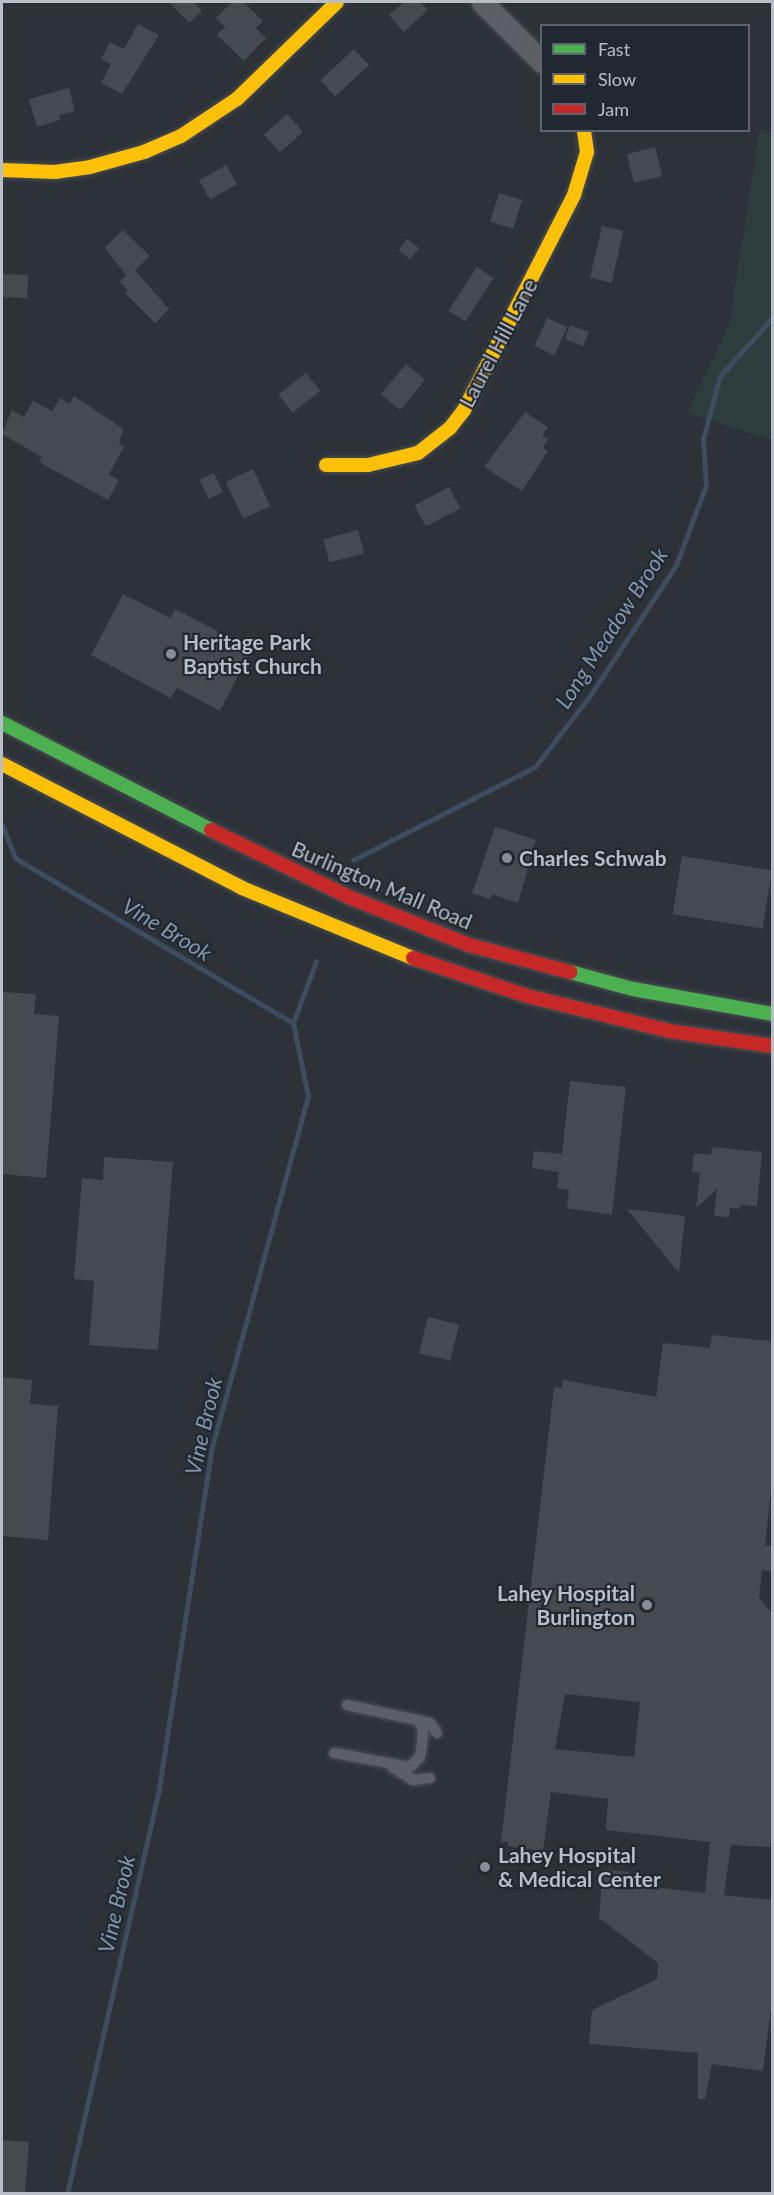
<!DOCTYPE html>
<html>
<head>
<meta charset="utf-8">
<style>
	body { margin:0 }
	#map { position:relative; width:774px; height:2195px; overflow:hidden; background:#2c3238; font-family:Lato,sans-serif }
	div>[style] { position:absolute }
	.green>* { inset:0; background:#2d3d3e }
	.stream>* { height:5px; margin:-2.5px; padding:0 2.5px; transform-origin:2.5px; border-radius:2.5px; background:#3e4c5f }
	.building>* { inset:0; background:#454a50; transform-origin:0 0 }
	.roads { filter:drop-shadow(0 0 2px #4a4e52) drop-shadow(0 0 2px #4a4e52) }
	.lane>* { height:10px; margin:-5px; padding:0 5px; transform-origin:5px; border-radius:5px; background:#5c6066 }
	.street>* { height:21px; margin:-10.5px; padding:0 10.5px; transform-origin:10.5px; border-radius:10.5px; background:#5c6066 }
	.fast>* { height:14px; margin:-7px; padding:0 7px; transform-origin:7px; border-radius:7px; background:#4caf50 }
	.slow>* { height:14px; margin:-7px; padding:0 7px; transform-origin:7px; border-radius:7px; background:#ffc107 }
	.jam>* { height:14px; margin:-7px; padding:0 7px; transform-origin:7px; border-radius:7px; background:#c62828 }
	.dots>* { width:16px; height:16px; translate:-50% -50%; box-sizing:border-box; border:3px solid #202832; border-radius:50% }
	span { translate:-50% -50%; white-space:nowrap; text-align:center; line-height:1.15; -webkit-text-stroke:4.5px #202832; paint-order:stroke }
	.street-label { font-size:21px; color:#b8bec7 }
	.poi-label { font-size:21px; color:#b8bec7; font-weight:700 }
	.left { translate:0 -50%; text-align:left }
	.right { translate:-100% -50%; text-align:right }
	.water-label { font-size:22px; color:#8395ab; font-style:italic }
	.frame { position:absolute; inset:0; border:3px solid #b8bec7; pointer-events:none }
	.legend { position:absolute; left:540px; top:24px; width:210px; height:108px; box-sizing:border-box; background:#202832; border:2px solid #5d646e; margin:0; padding:8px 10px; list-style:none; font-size:18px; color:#b8bec7 }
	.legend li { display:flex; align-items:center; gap:12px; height:30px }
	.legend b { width:30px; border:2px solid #5d646e }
</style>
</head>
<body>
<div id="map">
	<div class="green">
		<div style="clip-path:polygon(760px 128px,772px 133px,772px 440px,687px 413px,729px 325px)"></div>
	</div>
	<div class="stream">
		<div style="left:2px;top:825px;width:35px;rotate:68deg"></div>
		<div style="left:15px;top:858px;width:323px;rotate:30.7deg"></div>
		<div style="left:293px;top:1023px;width:75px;rotate:78.4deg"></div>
		<div style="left:308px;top:1096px;width:363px;rotate:105.3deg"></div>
		<div style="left:212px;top:1446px;width:347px;rotate:98.8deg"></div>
		<div style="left:159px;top:1789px;width:415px;rotate:102.8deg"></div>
		<div style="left:353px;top:860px;width:204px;rotate:-27.1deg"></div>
		<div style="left:535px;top:767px;width:92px;rotate:-52.5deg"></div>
		<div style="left:591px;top:694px;width:154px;rotate:-56.6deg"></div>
		<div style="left:676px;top:565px;width:85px;rotate:-69.4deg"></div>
		<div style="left:706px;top:485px;width:46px;rotate:-93.7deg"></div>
		<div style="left:703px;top:439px;width:65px;rotate:-74.9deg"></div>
		<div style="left:720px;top:376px;width:78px;rotate:-48.1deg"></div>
		<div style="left:293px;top:1023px;width:66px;rotate:-69.6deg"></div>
	</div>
	<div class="building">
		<div style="clip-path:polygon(169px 2px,194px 2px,202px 11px,189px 23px)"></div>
		<div style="clip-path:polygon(232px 2px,243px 2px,263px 21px,256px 28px,266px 38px,244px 61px,217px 35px,225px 27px,216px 18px)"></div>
		<div style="clip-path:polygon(404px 2px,420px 2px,428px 10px,404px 32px,389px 15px)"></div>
		<div style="clip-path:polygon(138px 24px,159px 35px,122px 94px,101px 83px,111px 64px,101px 59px,110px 42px,124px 49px)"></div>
		<div style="left:354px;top:49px;width:22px;height:46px;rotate:47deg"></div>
		<div style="clip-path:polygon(69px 88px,75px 111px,59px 115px,60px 120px,37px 127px,29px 99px)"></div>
		<div style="left:287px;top:114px;width:24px;height:31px;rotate:48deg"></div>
		<div style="left:655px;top:147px;width:30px;height:29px;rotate:76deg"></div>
		<div style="left:226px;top:165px;width:22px;height:31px;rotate:60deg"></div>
		<div style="left:499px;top:193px;width:24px;height:30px;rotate:17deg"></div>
		<div style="left:602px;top:226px;width:22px;height:53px;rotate:13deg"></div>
		<div style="clip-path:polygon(123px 230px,150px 256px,135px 270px,169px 309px,155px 323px,125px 293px,128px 290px,120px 282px,126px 275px,105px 248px)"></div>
		<div style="left:407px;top:239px;width:15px;height:14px;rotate:37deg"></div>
		<div style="left:477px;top:267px;width:20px;height:52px;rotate:33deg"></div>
		<div style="left:2px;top:274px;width:26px;height:23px;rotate:2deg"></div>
		<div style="left:547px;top:318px;width:22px;height:31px;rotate:24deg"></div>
		<div style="left:570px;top:325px;width:20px;height:15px;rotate:20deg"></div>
		<div style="left:406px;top:364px;width:25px;height:39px;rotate:40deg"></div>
		<div style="left:306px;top:373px;width:23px;height:35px;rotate:52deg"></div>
		<div style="clip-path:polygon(74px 396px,123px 429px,119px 444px,124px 447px,109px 474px,119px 480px,108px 500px,39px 462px,42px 457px,2px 434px,12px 410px,24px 417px,33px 401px,52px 411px,60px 398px,70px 404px)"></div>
		<div style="clip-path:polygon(525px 412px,548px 427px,542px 436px,548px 439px,543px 448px,548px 451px,522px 491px,484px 467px)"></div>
		<div style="left:253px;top:469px;width:41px;height:30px;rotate:65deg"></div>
		<div style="left:214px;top:473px;width:21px;height:16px;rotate:65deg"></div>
		<div style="left:449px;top:487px;width:24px;height:39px;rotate:62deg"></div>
		<div style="left:358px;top:530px;width:24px;height:36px;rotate:75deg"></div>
		<div style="clip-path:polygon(123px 594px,170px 618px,175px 609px,252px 649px,220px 711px,177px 688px,171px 698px,91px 655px)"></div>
		<div style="clip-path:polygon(495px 827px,536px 840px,518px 903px,492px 894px,490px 899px,472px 893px)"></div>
		<div style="left:682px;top:856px;width:91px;height:59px;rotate:9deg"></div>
		<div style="clip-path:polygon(2px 992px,36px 994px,34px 1014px,59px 1016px,46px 1178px,2px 1174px)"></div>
		<div style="clip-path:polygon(570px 1081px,626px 1087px,612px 1215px,567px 1208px,569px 1190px,557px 1188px,559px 1172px,532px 1168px,534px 1151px,562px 1154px)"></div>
		<div style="clip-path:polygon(712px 1147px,762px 1152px,757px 1206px,740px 1205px,740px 1209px,730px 1208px,729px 1217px,714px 1216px,717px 1189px,696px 1208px,700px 1173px,692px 1172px,694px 1153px,711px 1155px)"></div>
		<div style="clip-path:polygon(104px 1157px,173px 1162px,158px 1350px,89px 1345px,94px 1281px,74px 1279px,82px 1178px,103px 1180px)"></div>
		<div style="clip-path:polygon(627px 1209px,685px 1216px,679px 1273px)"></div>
		<div style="left:428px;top:1317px;width:32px;height:37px;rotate:14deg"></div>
		<div style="clip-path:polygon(evenodd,712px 1335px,769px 1341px,772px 1346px,772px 1480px,765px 1546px,772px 1546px,772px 1571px,762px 1570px,759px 1597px,772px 1614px,772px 1833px,770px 1847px,731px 1845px,724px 1895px,772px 1900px,772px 2000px,763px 2071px,712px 2064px,705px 2099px,698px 2099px,698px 2053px,589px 2044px,592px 2010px,657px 1979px,658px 1963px,599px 1918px,603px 1869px,629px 1872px,628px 1884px,705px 1893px,710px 1842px,606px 1830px,608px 1799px,551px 1792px,543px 1851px,508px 1846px,508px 1842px,501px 1842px,554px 1387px,562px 1388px,563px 1380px,656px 1397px,663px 1343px,710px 1348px,712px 1335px,565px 1694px,640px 1702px,634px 1757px,555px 1749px,565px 1694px)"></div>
		<div style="clip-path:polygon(2px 1377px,32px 1380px,30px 1404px,58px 1406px,48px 1540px,2px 1536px)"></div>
		<div style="clip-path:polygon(2px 2140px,29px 2142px,25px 2193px,2px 2193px)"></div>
	</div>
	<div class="roads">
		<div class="lane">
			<div style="left:347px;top:1705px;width:85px;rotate:12.2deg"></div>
			<div style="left:430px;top:1723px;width:12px;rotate:55deg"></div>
			<div style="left:334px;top:1753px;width:77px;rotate:10.4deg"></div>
			<div style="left:410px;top:1767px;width:14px;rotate:-45deg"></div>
			<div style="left:420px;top:1757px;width:12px;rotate:-81deg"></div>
			<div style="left:422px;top:1745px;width:15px;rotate:-86deg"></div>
			<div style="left:423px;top:1730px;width:11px;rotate:-117deg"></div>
			<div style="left:392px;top:1767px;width:25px;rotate:32deg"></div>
			<div style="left:413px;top:1780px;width:17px;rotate:-7deg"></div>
		</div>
		<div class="street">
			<div style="left:482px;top:2px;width:85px;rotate:45deg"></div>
		</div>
		<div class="fast">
			<div style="left:2px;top:723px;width:235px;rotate:27.1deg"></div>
			<div style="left:570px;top:972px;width:65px;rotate:15.1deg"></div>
			<div style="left:633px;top:989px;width:141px;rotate:10.2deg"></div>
		</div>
		<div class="slow">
			<div style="left:2px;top:170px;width:53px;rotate:2.2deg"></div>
			<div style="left:55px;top:172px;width:35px;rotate:-8deg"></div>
			<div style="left:90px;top:167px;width:56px;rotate:-15.5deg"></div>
			<div style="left:144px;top:152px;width:40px;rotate:-23.4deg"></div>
			<div style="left:181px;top:136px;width:67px;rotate:-33.5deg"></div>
			<div style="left:237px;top:99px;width:139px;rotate:-44.1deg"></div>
			<div style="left:326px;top:465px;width:42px"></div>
			<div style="left:368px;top:465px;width:51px;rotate:-13.5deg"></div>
			<div style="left:418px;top:453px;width:41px;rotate:-38deg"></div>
			<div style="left:450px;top:428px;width:23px;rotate:-52deg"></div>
			<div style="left:464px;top:410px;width:242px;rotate:-62.9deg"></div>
			<div style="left:574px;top:195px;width:45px;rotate:-73.2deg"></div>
			<div style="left:587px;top:152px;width:22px;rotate:-98deg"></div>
			<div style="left:2px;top:764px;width:270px;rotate:27.3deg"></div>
			<div style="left:242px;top:888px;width:185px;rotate:22.3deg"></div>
		</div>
		<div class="jam">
			<div style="left:211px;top:830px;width:156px;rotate:25.9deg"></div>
			<div style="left:351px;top:898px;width:127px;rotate:21.7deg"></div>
			<div style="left:469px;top:945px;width:105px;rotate:15deg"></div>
			<div style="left:413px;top:958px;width:120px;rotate:18.4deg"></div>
			<div style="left:527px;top:996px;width:146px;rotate:13.8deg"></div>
			<div style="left:669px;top:1031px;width:104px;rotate:8.3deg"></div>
		</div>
	</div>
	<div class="dots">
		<div style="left:171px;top:654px;background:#878d95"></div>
		<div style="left:507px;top:858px;background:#878d95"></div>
		<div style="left:647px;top:1605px;background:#878d95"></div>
		<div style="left:485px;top:1867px;background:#878d95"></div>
	</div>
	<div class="street-label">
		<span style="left:498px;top:343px;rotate:-62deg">Laurel Hill Lane</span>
		<span style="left:382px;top:885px;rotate:23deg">Burlington Mall Road</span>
	</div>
	<div class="poi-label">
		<span class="left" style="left:183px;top:654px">Heritage Park<br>Baptist Church</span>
		<span class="left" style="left:519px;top:858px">Charles Schwab</span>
		<span class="right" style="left:635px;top:1605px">Lahey Hospital<br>Burlington</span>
		<span class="left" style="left:498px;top:1867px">Lahey Hospital<br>&amp; Medical Center</span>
	</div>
	<div class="water-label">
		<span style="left:611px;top:628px;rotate:-57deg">Long Meadow Brook</span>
		<span style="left:167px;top:929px;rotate:31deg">Vine Brook</span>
		<span style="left:203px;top:1426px;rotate:-77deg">Vine Brook</span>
		<span style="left:116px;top:1904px;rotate:-77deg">Vine Brook</span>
	</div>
	<div class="frame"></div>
	<ul class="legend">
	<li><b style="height:8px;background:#4caf50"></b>Fast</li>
	<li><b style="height:8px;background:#ffc107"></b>Slow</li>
	<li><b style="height:8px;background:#c62828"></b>Jam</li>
	</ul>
</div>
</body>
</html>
